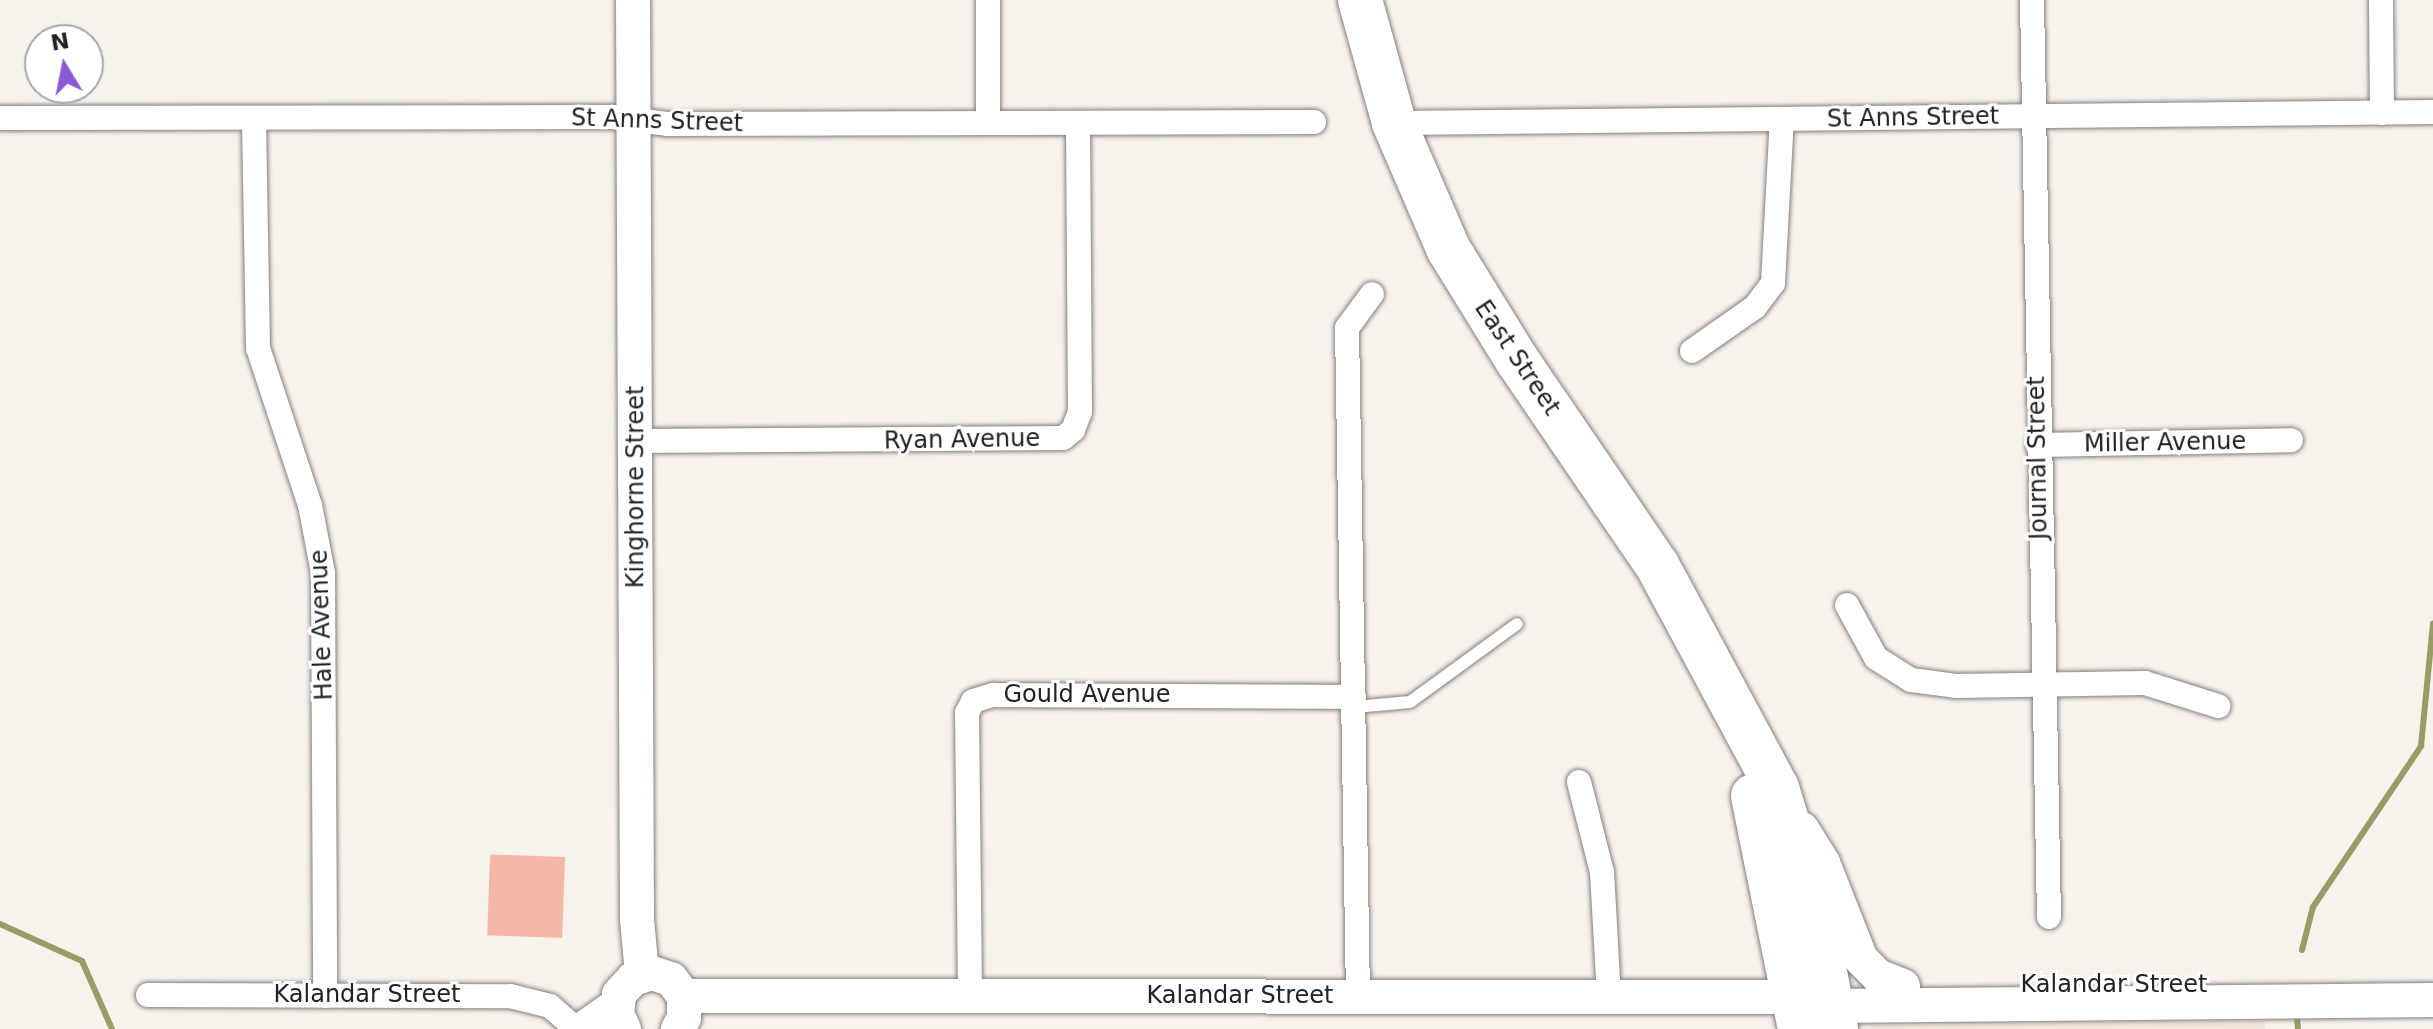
<!DOCTYPE html>
<html>
<head>
<meta charset="utf-8">
<style>
	body { margin:0 }
	#map { position:relative; width:2433px; height:1029px; overflow:hidden; background:#f8f2ed; font-family:"DejaVu Sans",sans-serif }
	div>[style] { position:absolute }
	.built>* { inset:0; background:#f4e7dd }
	.stream>* { height:6px; margin:-3px; padding:0 3px; transform-origin:3px; border-radius:3px; background:#999c66 }
	.building>* { inset:0; background:#f4b8a6; transform-origin:0 0 }
	.roads { filter:drop-shadow(0 0 2px #847f7b) drop-shadow(0 0 2px #847f7b) }
	.lane>* { height:12px; margin:-6px; padding:0 6px; transform-origin:6px; border-radius:6px; background:#fff }
	.street>* { height:24px; margin:-12px; padding:0 12px; transform-origin:12px; border-radius:12px; background:#fff }
	.secondary>* { height:34px; margin:-17px; padding:0 17px; transform-origin:17px; border-radius:17px; background:#fff }
	.highway>* { height:44px; margin:-22px; padding:0 22px; transform-origin:22px; border-radius:22px; background:#fff }
	span { translate:-50% -50%; white-space:nowrap; text-align:center; line-height:1.15; -webkit-text-stroke:6px #fff; paint-order:stroke }
	.street-label { font-size:24px; color:#242221 }
	.north { position:absolute; left:24px; top:24px; width:80px; height:80px; box-sizing:border-box; background:#fff; border:2px solid #a7a7a6; border-radius:50%; rotate:350deg; font-size:22px; font-weight:700; line-height:32px; text-align:center; color:#242221 }
	.north::after { content:''; display:block; margin:auto; width:28px; height:36px; background:#8b5bd4; clip-path:polygon(50% 0,100% 100%,50% 72%,0 100%) }
</style>
</head>
<body>
<div id="map">
	<div class="built">
		<div style="clip-path:polygon(2265px 1021px,2265px 1029px,1871px 1029px,1871px 1026px)"></div>
	</div>
	<div class="stream">
		<div style="left:0;top:924px;width:90px;rotate:24.3deg"></div>
		<div style="left:82px;top:961px;width:74px;rotate:66.2deg"></div>
		<div style="left:2302px;top:950px;width:44px;rotate:-75.7deg"></div>
		<div style="left:2313px;top:907px;width:194px;rotate:-56.1deg"></div>
		<div style="left:2421px;top:746px;width:123px;rotate:-84.4deg"></div>
		<div style="left:2297px;top:1019px;width:10px;rotate:84deg"></div>
	</div>
	<div class="building">
		<div style="left:565px;top:857px;width:81px;height:75px;rotate:92deg"></div>
	</div>
	<div class="roads">
		<div class="lane">
			<div style="left:1355px;top:707px;width:55px;rotate:-5.2deg"></div>
			<div style="left:1410px;top:702px;width:132px;rotate:-36.1deg"></div>
		</div>
		<div class="street">
			<div style="left:988px;top:0;width:123px;rotate:90deg"></div>
			<div style="left:2032px;top:0;width:917px;rotate:88.94deg"></div>
			<div style="left:2381px;top:0;width:113px;rotate:89.5deg"></div>
			<div style="left:0;top:118px;width:614px;rotate:-0.09deg"></div>
			<div style="left:614px;top:117px;width:53px;rotate:7.5deg"></div>
			<div style="left:667px;top:124px;width:647px;rotate:-0.18deg"></div>
			<div style="left:254px;top:119px;width:229px;rotate:89deg"></div>
			<div style="left:258px;top:348px;width:165px;rotate:71.7deg"></div>
			<div style="left:310px;top:505px;width:69px;rotate:79.2deg"></div>
			<div style="left:323px;top:573px;width:423px;rotate:89.7deg"></div>
			<div style="left:1394px;top:123px;width:1039px;rotate:-0.61deg"></div>
			<div style="left:1692px;top:351px;width:77px;rotate:-34.9deg"></div>
			<div style="left:1755px;top:307px;width:30px;rotate:-53deg"></div>
			<div style="left:1773px;top:283px;width:164px;rotate:-86.9deg"></div>
			<div style="left:636px;top:441px;width:427px;rotate:-0.4deg"></div>
			<div style="left:1063px;top:438px;width:13px;rotate:-39deg"></div>
			<div style="left:1073px;top:430px;width:19px;rotate:-69deg"></div>
			<div style="left:1080px;top:412px;width:288px;rotate:-90.4deg"></div>
			<div style="left:2038px;top:445px;width:253px;rotate:-1.1deg"></div>
			<div style="left:1847px;top:605px;width:60px;rotate:61.3deg"></div>
			<div style="left:1876px;top:658px;width:41px;rotate:32.2deg"></div>
			<div style="left:1911px;top:680px;width:45px;rotate:7.6deg"></div>
			<div style="left:1956px;top:686px;width:189px;rotate:-0.9deg"></div>
			<div style="left:2145px;top:683px;width:77px;rotate:17.5deg"></div>
			<div style="left:1579px;top:782px;width:93px;rotate:75.7deg"></div>
			<div style="left:1602px;top:872px;width:124px;rotate:86.8deg"></div>
			<div style="left:148px;top:995px;width:362px;rotate:0.2deg"></div>
			<div style="left:510px;top:996px;width:41px;rotate:14deg"></div>
			<div style="left:550px;top:1006px;width:35px;rotate:41deg"></div>
			<div style="left:970px;top:995px;width:282px;rotate:-90.6deg"></div>
			<div style="left:967px;top:713px;width:13px;rotate:-63deg"></div>
			<div style="left:973px;top:701px;width:21px;rotate:-17deg"></div>
			<div style="left:993px;top:695px;width:361px;rotate:0.3deg"></div>
			<div style="left:1358px;top:997px;width:669px;rotate:-90.94deg"></div>
			<div style="left:1347px;top:328px;width:42px;rotate:-53.7deg"></div>
		</div>
		<div class="secondary">
			<div style="left:633px;top:0;width:919px;rotate:89.75deg"></div>
			<div style="left:637px;top:919px;width:55px;rotate:84.8deg"></div>
			<div style="left:1802px;top:829px;width:40px;rotate:58deg"></div>
			<div style="left:1823px;top:863px;width:103px;rotate:68.4deg"></div>
			<div style="left:1861px;top:959px;width:24px;rotate:45deg"></div>
			<div style="left:1878px;top:976px;width:27px;rotate:22deg"></div>
			<div style="left:684px;top:996px;width:1112px;rotate:0.05deg"></div>
			<div style="left:1796px;top:997px;width:37px;rotate:14deg"></div>
			<div style="left:1832px;top:1006px;width:601px;rotate:-0.57deg"></div>
			<div style="left:583px;top:1029px;width:42px;rotate:-35.2deg"></div>
			<div style="left:624px;top:1029px;width:17px;rotate:-115deg"></div>
			<div style="left:617px;top:1014px;width:20px;rotate:-84deg"></div>
			<div style="left:619px;top:994px;width:21px;rotate:-47deg"></div>
			<div style="left:633px;top:979px;width:20px;rotate:-18deg"></div>
			<div style="left:652px;top:973px;width:20px;rotate:18deg"></div>
			<div style="left:671px;top:979px;width:21px;rotate:53deg"></div>
			<div style="left:684px;top:996px;width:22px;rotate:90deg"></div>
			<div style="left:684px;top:1018px;width:13px;rotate:119deg"></div>
		</div>
		<div class="highway">
			<div style="left:1360px;top:0;width:128px;rotate:74.5deg"></div>
			<div style="left:1394px;top:123px;width:138px;rotate:66.6deg"></div>
			<div style="left:1449px;top:250px;width:129px;rotate:58.3deg"></div>
			<div style="left:1517px;top:360px;width:248px;rotate:55.7deg"></div>
			<div style="left:1657px;top:565px;width:253px;rotate:61.7deg"></div>
			<div style="left:1777px;top:788px;width:112px;rotate:72.9deg"></div>
			<div style="left:1810px;top:895px;width:136px;rotate:79deg"></div>
			<div style="left:1753px;top:796px;width:238px;rotate:78.6deg"></div>
		</div>
	</div>
	<div class="street-label">
		<span style="left:1913px;top:118px;rotate:-1deg">St Anns Street</span>
		<span style="left:657px;top:121px;rotate:2deg">St Anns Street</span>
		<span style="left:1517px;top:358px;rotate:56deg">East Street</span>
		<span style="left:962px;top:440px;rotate:-1deg">Ryan Avenue</span>
		<span style="left:2165px;top:443px;rotate:-1deg">Miller Avenue</span>
		<span style="left:2038px;top:458px;rotate:-91deg">Journal Street</span>
		<span style="left:636px;top:487px;rotate:-90deg">Kinghorne Street</span>
		<span style="left:322px;top:625px;rotate:-92deg">Hale Avenue</span>
		<span style="left:1087px;top:695px">Gould Avenue</span>
		<span style="left:2114px;top:985px">Kalandar Street</span>
		<span style="left:367px;top:995px">Kalandar Street</span>
		<span style="left:1240px;top:996px">Kalandar Street</span>
	</div>
	<div class="north">N</div>
</div>
</body>
</html>
